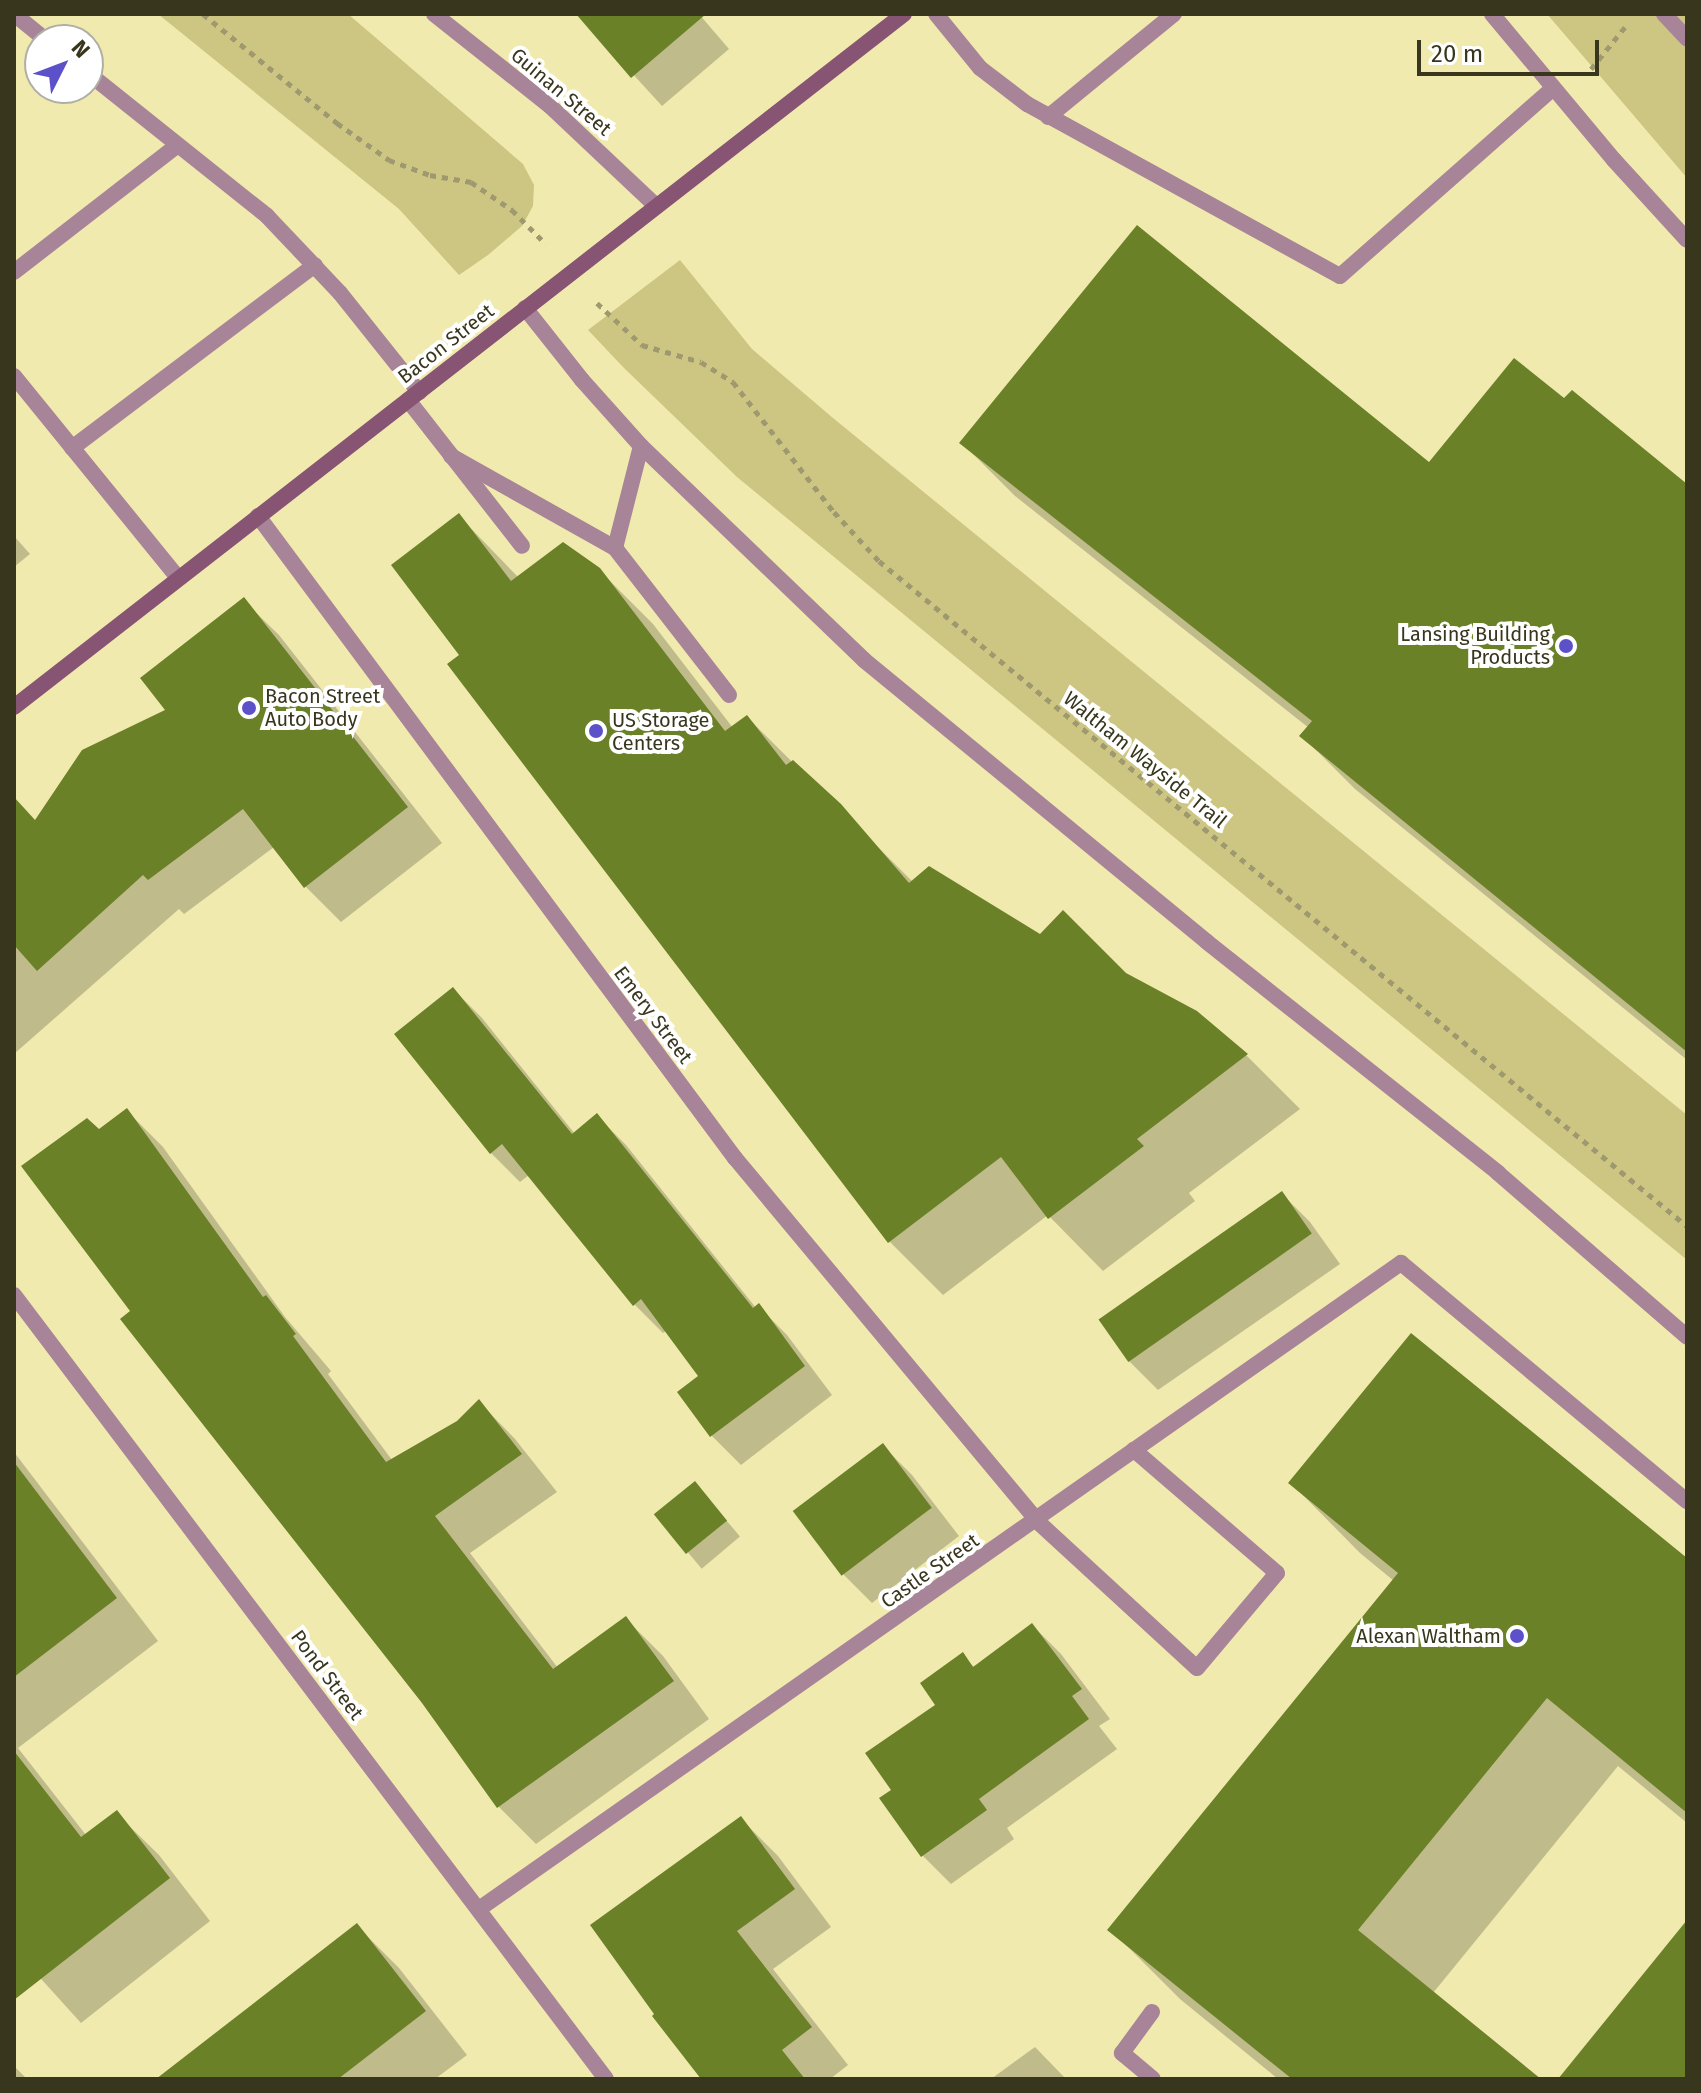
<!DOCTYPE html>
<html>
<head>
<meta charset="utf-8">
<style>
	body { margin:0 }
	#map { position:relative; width:1701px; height:2093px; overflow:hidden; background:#f0eaae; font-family:"Fira Sans",sans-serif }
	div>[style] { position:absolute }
	.green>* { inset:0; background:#cdc582 }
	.shadow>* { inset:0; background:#0003; transform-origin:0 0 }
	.building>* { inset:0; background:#6a8127; transform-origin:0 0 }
	.path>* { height:5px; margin-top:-2.5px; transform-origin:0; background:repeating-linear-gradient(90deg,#9e996e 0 6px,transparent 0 12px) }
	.service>* { height:16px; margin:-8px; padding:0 8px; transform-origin:8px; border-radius:8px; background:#a88499 }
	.minor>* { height:16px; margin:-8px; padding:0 8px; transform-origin:8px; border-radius:8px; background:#a88499 }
	.secondary>* { height:16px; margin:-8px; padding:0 8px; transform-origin:8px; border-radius:8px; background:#875473 }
	.dots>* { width:22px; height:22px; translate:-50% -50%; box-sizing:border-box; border:4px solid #fff; border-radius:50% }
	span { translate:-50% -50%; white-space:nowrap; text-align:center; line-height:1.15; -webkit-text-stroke:8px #fff; paint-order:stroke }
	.street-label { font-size:20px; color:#39361e }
	.poi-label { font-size:20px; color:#39361e }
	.right { translate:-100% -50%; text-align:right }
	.left { translate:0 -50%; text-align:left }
	.frame { position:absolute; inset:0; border:16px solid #39361e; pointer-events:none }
	.north { position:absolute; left:24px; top:24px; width:80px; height:80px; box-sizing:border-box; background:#fff; border:2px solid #b0afa5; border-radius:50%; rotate:48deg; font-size:22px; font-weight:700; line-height:32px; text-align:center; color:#39361e }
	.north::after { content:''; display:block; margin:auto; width:28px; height:36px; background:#5d51c9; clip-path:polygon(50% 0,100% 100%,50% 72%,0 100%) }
	.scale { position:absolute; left:1417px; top:40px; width:182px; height:36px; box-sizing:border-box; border:4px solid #39361e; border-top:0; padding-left:10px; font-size:24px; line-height:28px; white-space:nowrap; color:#39361e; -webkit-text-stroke:6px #fff; paint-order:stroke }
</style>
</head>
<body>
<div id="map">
	<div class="green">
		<div style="clip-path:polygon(158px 14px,348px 14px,523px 164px,534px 185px,533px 206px,522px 226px,488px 255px,459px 275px,399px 209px)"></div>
		<div style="clip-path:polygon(1547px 14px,1687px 14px,1687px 178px,1571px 42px)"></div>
		<div style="clip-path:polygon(680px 260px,752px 349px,833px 418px,1687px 1115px,1687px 1260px,737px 477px,624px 368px,588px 330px)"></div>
	</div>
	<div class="shadow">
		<div style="clip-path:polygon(578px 14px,699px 14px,729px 49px,662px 106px)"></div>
		<div style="clip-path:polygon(1564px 401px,1687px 486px,1687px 1060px,1355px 789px,1302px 736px,1309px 728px,1015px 496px,962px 443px,1430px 465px)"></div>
		<div style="clip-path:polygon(459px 516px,519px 578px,598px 569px,653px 624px,733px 728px,747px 717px,913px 882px,1125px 974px,1196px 1012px,1247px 1056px,1300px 1109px,1189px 1193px,1195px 1201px,1103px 1271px,1048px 1215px,943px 1295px,890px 1242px,450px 665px,462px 655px)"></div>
		<div style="clip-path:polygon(14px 536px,30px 554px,14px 567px)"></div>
		<div style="clip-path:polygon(243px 600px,279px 635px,442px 843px,341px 922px,306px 887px,274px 847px,184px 914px,179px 909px,14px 1054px,14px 800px,36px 822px,168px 711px)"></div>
		<div style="clip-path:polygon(453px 989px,482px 1018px,575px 1134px,597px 1116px,626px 1145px,756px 1308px,758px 1306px,787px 1335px,832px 1395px,741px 1465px,712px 1436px,701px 1377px,666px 1331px,663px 1333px,634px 1304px,529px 1175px,520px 1182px,491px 1153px)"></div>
		<div style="clip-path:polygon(126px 1110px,163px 1147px,285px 1317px,331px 1371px,328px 1374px,392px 1460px,458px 1422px,479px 1402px,515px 1439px,557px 1492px,470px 1553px,558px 1668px,626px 1619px,663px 1656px,709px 1719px,536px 1844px,499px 1807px,133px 1311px,99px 1131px)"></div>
		<div style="clip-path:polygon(1281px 1193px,1310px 1222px,1340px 1264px,1158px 1390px,1129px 1361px)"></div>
		<div style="clip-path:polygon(883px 1446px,912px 1475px,959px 1536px,872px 1603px,843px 1574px,796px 1513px)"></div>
		<div style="clip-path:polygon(14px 1452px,158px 1641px,18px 1748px,86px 1835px,116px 1813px,159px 1855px,210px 1921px,81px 2023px,14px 1949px)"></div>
		<div style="left:695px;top:1483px;width:70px;height:50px;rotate:50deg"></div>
		<div style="clip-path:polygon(1291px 1483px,1687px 1561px,1687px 1823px,1618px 1766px,1433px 1993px,1538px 2079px,1278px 2079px,1180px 1999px,1110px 1929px,1394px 1581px,1360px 1553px)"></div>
		<div style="clip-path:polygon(1032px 1625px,1061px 1654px,1110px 1719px,1099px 1726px,1117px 1749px,1007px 1828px,1014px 1839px,951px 1884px,922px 1855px,894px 1791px,962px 1655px,975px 1668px)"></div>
		<div style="clip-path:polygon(741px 1819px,778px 1856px,831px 1927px,773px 1969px,848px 2065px,830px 2079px,703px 2079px)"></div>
		<div style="clip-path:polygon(357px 1926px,399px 1968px,467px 2055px,435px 2079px,172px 2079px)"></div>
		<div style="clip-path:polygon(1035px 2047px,1066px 2079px,991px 2079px)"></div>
		<div style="clip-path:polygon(14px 2066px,27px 2079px,14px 2079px)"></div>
	</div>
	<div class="building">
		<div style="clip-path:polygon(576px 14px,706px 14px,631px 78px)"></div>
		<div style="clip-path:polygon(1137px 225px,1429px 462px,1514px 358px,1564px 398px,1572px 390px,1687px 484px,1687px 1052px,1299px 736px,1312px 721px,959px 443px)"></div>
		<div style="clip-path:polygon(459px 513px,511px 581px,563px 542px,600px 568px,725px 731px,747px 715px,786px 765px,793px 760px,841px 804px,909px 883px,929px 866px,1040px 934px,1063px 910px,1126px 973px,1197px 1011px,1248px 1054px,1137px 1139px,1144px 1146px,1048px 1219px,1001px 1157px,888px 1243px,447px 664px,459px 655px,391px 565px)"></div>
		<div style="clip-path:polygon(244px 597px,408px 807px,304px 888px,243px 809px,148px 880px,143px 875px,37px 971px,14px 945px,14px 797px,35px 820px,82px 750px,165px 710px,140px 678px)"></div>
		<div style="clip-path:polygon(453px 987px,572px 1134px,597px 1113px,753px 1308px,759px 1303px,805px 1366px,710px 1437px,677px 1392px,698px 1376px,641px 1299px,633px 1306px,502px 1144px,490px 1154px,394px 1034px)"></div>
		<div style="clip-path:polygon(127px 1108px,263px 1297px,266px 1295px,296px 1334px,293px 1336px,386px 1462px,457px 1421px,479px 1399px,522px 1454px,435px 1516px,553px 1669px,626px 1616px,674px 1681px,497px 1808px,422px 1703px,120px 1319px,130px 1311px,21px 1166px,87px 1118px,99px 1129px)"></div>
		<div style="left:1282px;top:1191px;width:52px;height:224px;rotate:55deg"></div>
		<div style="clip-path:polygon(1411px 1333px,1687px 1558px,1687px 1813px,1547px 1698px,1358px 1930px,1541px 2079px,1292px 2079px,1107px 1930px,1398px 1573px,1288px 1483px)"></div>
		<div style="left:883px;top:1443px;width:81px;height:113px;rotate:53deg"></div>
		<div style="clip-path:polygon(14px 1462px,117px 1598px,14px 1677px)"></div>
		<div style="left:695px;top:1481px;width:51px;height:53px;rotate:51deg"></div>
		<div style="clip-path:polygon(1032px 1623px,1082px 1689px,1072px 1696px,1089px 1719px,979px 1799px,987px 1810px,921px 1857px,879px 1798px,891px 1790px,865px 1753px,935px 1705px,920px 1683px,963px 1652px,973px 1667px)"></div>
		<div style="clip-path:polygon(14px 1751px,81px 1837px,117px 1810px,170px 1878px,14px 2000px)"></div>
		<div style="clip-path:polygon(741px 1816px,795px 1889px,737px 1931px,812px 2027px,782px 2050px,805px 2079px,701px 2079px,652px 2016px,654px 2014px,590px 1925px)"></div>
		<div style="clip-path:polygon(1687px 1920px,1687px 2079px,1558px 2079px)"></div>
		<div style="clip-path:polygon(357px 1923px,426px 2011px,338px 2079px,156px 2079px)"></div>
	</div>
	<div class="path">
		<div style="left:203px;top:14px;width:173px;rotate:39.1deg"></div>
		<div style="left:337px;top:123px;width:64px;rotate:35.4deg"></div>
		<div style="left:389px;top:160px;width:44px;rotate:20.1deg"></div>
		<div style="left:430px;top:175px;width:42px;rotate:9.7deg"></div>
		<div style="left:471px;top:182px;width:50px;rotate:34.3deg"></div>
		<div style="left:512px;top:210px;width:48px;rotate:45deg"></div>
		<div style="left:1591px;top:69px;width:54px;rotate:-51deg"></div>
		<div style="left:597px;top:303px;width:62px;rotate:43deg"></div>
		<div style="left:642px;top:345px;width:61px;rotate:16.1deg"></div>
		<div style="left:701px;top:362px;width:38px;rotate:32deg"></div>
		<div style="left:733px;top:382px;width:165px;rotate:52.2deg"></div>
		<div style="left:834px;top:512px;width:67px;rotate:47.4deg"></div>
		<div style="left:879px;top:561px;width:1046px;rotate:39.46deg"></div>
	</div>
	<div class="service">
		<div style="left:14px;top:14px;width:41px;rotate:39.1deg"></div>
		<div style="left:936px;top:14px;width:70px;rotate:50.8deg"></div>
		<div style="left:980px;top:68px;width:59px;rotate:37.5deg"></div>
		<div style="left:1027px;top:104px;width:357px;rotate:28.8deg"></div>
		<div style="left:1340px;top:276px;width:284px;rotate:-41.4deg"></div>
		<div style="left:1664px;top:14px;width:34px;rotate:47deg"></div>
		<div style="left:88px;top:73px;width:229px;rotate:38.6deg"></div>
		<div style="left:267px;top:216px;width:106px;rotate:46.5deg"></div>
		<div style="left:340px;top:293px;width:127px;rotate:51.4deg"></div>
		<div style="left:1048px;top:117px;width:163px;rotate:-39.3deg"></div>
		<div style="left:14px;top:272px;width:207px;rotate:-37.8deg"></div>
		<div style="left:525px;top:308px;width:92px;rotate:51.6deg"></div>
		<div style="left:582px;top:380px;width:89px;rotate:48.2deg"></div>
		<div style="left:641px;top:446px;width:309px;rotate:43.8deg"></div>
		<div style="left:864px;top:660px;width:444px;rotate:39.4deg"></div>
		<div style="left:1207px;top:942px;width:372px;rotate:38.4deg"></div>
		<div style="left:1498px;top:1173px;width:250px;rotate:40.9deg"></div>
		<div style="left:14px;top:376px;width:260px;rotate:50.9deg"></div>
		<div style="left:408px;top:400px;width:185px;rotate:52deg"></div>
		<div style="left:72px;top:448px;width:304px;rotate:-37deg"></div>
		<div style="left:451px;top:456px;width:188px;rotate:29.3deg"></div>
		<div style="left:615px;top:548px;width:186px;rotate:52.2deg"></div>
		<div style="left:615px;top:548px;width:105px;rotate:-75.7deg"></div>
		<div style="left:1401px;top:1263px;width:372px;rotate:39.8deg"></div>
		<div style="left:1037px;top:1521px;width:217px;rotate:42.6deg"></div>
		<div style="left:1197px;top:1668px;width:124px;rotate:-49.9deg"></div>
		<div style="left:1277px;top:1573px;width:189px;rotate:-139.3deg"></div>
		<div style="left:1152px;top:2012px;width:51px;rotate:126.2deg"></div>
		<div style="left:1122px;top:2053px;width:40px;rotate:40deg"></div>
	</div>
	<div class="minor">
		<div style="left:434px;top:14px;width:148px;rotate:38.4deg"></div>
		<div style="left:550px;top:106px;width:146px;rotate:43.3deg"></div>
		<div style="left:1492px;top:14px;width:190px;rotate:50.1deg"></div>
		<div style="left:1614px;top:160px;width:108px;rotate:47.6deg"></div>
		<div style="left:258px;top:516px;width:800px;rotate:53.39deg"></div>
		<div style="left:735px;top:1158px;width:472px;rotate:50.2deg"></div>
		<div style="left:14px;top:1295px;width:982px;rotate:52.94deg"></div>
		<div style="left:479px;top:1909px;width:1126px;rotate:-35.02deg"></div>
	</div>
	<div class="secondary">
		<div style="left:14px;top:707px;width:1128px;rotate:-37.91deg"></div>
	</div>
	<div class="dots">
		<div style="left:1566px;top:646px;background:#5d51c9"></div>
		<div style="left:249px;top:708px;background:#5d51c9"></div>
		<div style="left:596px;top:731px;background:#5d51c9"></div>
		<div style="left:1517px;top:1636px;background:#5d51c9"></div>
	</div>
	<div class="street-label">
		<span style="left:561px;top:92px;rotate:40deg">Guinan Street</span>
		<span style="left:446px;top:344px;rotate:-38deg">Bacon Street</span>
		<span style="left:1145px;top:760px;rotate:39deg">Waltham Wayside Trail</span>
		<span style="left:653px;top:1015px;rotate:53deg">Emery Street</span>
		<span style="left:930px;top:1571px;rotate:-35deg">Castle Street</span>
		<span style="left:327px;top:1675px;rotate:53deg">Pond Street</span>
	</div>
	<div class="poi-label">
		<span class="right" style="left:1550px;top:646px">Lansing Building<br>Products</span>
		<span class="left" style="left:265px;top:708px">Bacon Street<br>Auto Body</span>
		<span class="left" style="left:612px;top:732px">US Storage<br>Centers</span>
		<span class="right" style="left:1501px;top:1636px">Alexan Waltham</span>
	</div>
	<div class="frame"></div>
	<div class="north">N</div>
	<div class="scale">20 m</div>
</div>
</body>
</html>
